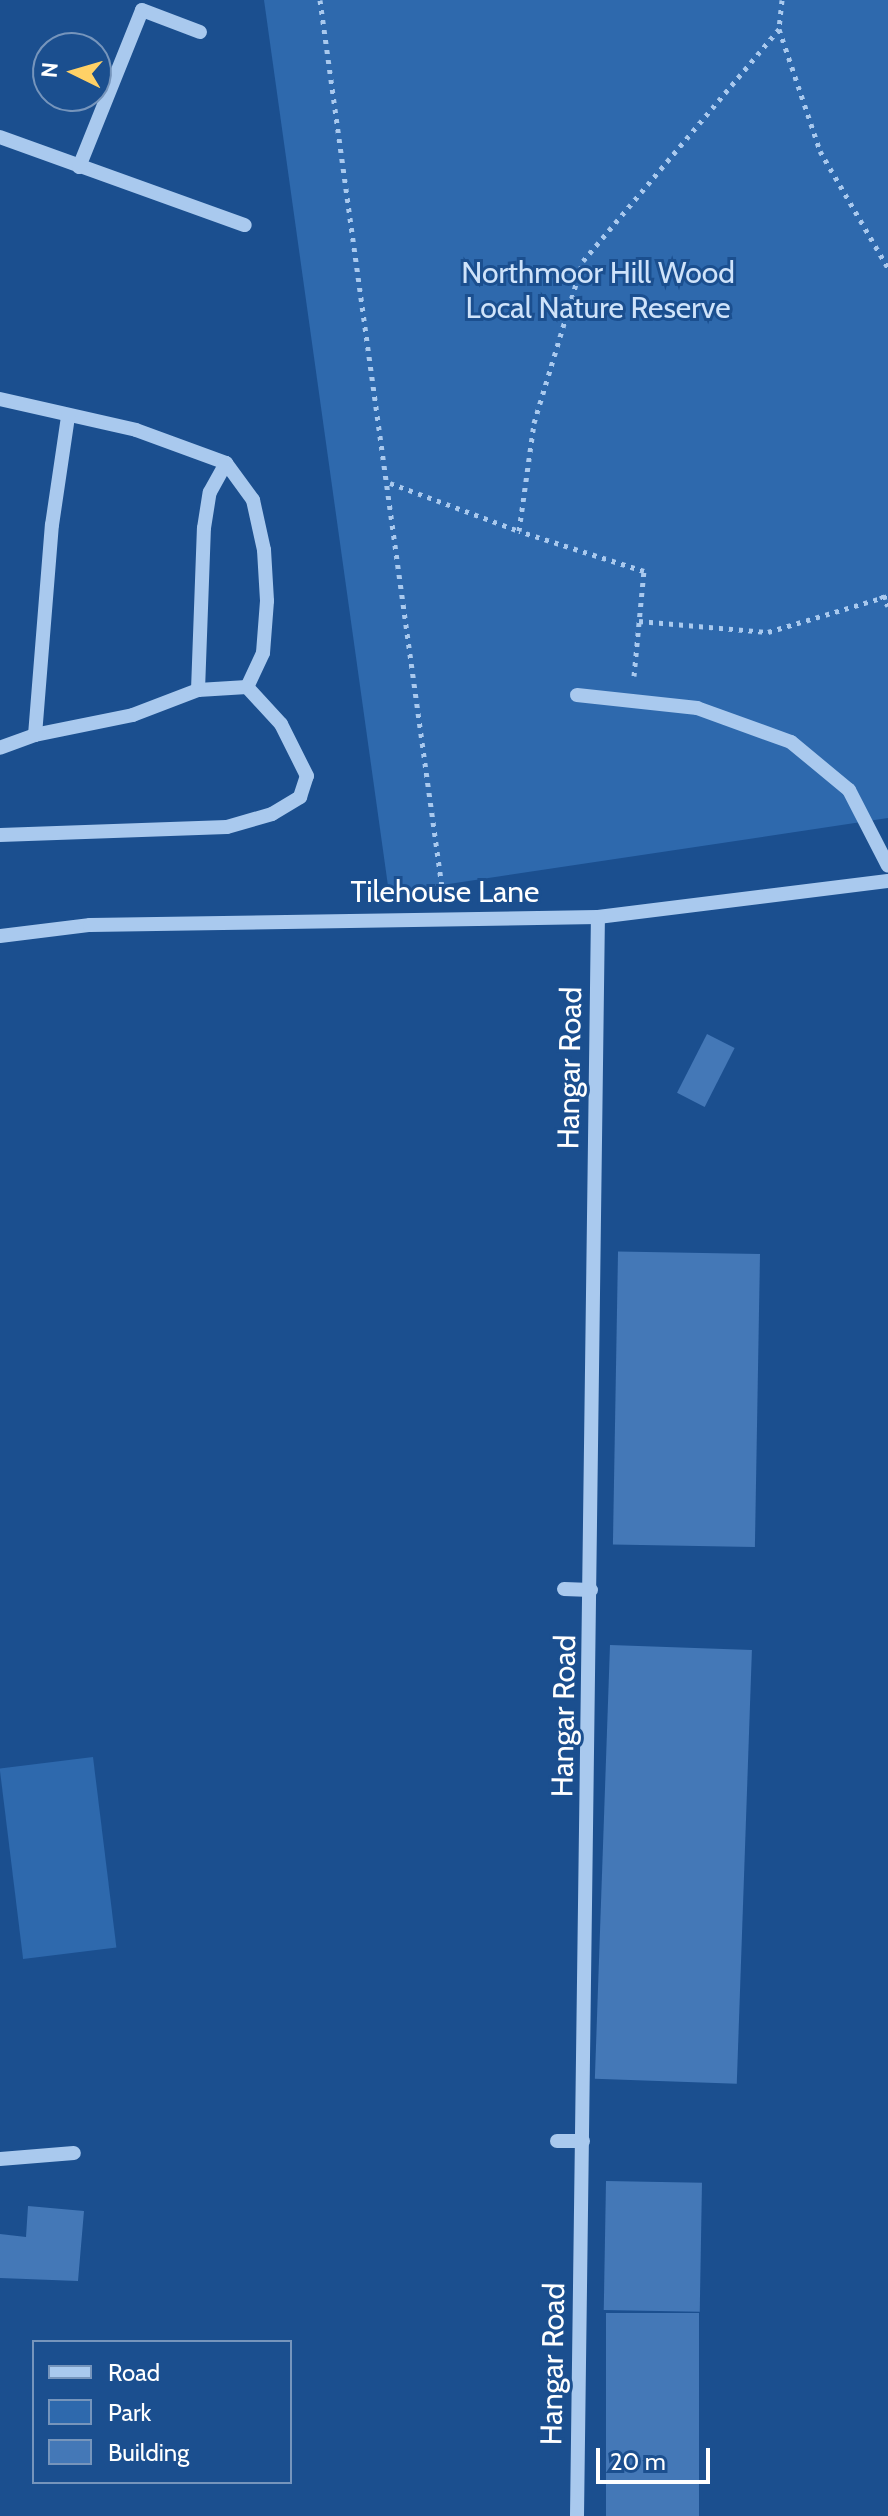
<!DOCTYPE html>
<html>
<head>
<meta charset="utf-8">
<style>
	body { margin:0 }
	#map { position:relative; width:888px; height:2516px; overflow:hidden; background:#1b4f8f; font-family:Cabin,sans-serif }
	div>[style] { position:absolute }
	.green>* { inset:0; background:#2e69ad; transform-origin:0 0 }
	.building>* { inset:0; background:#4478b7; transform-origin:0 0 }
	.path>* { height:5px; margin-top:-2.5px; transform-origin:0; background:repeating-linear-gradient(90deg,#a9c9ee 0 4px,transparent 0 10px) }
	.minor>* { height:14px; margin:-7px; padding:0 7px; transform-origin:7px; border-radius:7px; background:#a9c9ee }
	span { translate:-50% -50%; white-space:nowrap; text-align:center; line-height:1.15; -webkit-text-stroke:6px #1b4f8f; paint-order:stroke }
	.park-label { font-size:30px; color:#cfe3fa }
	.street-label { font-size:30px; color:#fff }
	.legend { position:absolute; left:32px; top:2340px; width:260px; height:144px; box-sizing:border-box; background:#1b4f8f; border:2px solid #7695bc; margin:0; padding:10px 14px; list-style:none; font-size:24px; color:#fff }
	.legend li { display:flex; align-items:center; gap:16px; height:40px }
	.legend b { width:40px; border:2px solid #7695bc }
	.north { position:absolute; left:32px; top:32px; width:80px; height:80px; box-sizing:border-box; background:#1b4f8f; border:2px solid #7695bc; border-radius:50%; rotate:275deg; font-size:22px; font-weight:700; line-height:32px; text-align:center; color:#fff }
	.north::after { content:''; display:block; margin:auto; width:28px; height:36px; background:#ffd166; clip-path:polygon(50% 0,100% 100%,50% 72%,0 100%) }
	.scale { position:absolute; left:596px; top:2448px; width:114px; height:36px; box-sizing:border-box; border:4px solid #fff; border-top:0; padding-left:10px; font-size:24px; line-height:28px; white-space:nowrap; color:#fff; -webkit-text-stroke:6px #1b4f8f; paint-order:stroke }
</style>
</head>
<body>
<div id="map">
	<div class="green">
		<div style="clip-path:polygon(264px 0,888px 0,888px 818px,389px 893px)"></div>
		<div style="left:93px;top:1757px;width:192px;height:94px;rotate:83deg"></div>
	</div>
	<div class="building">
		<div style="left:707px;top:1034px;width:31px;height:66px;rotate:27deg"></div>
		<div style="left:760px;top:1254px;width:293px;height:142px;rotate:91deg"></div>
		<div style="left:610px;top:1645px;width:142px;height:434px;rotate:2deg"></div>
		<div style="left:606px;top:2181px;width:96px;height:129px;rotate:1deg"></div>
		<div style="clip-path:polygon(28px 2206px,84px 2211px,78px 2281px,0 2278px,0 2234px,26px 2237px)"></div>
		<div style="left:606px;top:2313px;width:93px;height:203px"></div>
	</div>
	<div class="path">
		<div style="left:320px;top:0;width:903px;rotate:82.17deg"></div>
		<div style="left:782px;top:0;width:29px;rotate:96deg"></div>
		<div style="left:779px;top:29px;width:129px;rotate:71.4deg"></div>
		<div style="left:820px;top:151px;width:135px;rotate:59.8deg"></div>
		<div style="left:390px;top:483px;width:138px;rotate:20.4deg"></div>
		<div style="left:881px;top:595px;width:13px;rotate:58deg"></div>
		<div style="left:639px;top:621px;width:129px;rotate:4.9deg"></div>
		<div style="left:768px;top:632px;width:125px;rotate:-16.7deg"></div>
		<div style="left:634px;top:676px;width:105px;rotate:-84.6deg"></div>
		<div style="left:644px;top:571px;width:131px;rotate:-162.3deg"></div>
		<div style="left:519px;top:531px;width:109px;rotate:-82.1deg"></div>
		<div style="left:534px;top:423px;width:169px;rotate:-73.2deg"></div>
		<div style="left:583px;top:261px;width:304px;rotate:-49.8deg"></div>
	</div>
	<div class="minor">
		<div style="left:0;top:137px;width:260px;rotate:19.8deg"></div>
		<div style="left:79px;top:167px;width:169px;rotate:-68.1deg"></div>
		<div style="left:142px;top:10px;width:62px;rotate:20.8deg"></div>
		<div style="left:0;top:399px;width:139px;rotate:12.8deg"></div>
		<div style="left:136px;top:430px;width:96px;rotate:20.1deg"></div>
		<div style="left:226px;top:463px;width:46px;rotate:53.9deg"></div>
		<div style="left:253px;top:500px;width:51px;rotate:77.6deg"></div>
		<div style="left:264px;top:550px;width:51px;rotate:86.6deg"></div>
		<div style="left:267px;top:601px;width:52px;rotate:94.4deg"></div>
		<div style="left:263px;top:653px;width:38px;rotate:115deg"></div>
		<div style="left:247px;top:687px;width:49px;rotate:176.5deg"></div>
		<div style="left:198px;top:690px;width:70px;rotate:159deg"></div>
		<div style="left:133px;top:715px;width:100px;rotate:168.5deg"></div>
		<div style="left:35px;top:735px;width:37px;rotate:160deg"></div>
		<div style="left:198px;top:690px;width:162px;rotate:-87.9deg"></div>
		<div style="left:204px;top:528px;width:36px;rotate:-81deg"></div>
		<div style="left:210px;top:492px;width:33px;rotate:-61deg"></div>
		<div style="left:577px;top:695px;width:121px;rotate:6.2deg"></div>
		<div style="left:697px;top:708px;width:100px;rotate:19.9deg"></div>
		<div style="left:791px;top:742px;width:75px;rotate:39.6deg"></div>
		<div style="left:849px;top:790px;width:85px;rotate:62.8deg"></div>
		<div style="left:35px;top:735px;width:211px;rotate:-85.4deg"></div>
		<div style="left:52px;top:525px;width:110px;rotate:-81.6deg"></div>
		<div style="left:0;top:835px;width:227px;rotate:-2deg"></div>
		<div style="left:227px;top:827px;width:47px;rotate:-16.1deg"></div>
		<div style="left:272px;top:814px;width:33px;rotate:-31deg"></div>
		<div style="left:300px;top:797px;width:22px;rotate:-72deg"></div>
		<div style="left:307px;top:776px;width:58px;rotate:-116.6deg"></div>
		<div style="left:281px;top:724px;width:50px;rotate:-132.6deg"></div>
		<div style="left:0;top:936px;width:91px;rotate:-7deg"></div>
		<div style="left:90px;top:925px;width:508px;rotate:-0.9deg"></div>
		<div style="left:598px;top:917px;width:292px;rotate:-7.1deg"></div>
		<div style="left:564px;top:1589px;width:27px;rotate:2deg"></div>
		<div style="left:557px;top:2141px;width:26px"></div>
		<div style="left:0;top:2159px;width:74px;rotate:-4.6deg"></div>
		<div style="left:577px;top:2516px;width:1599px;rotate:-89.25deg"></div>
	</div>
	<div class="park-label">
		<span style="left:598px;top:290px">Northmoor Hill Wood<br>Local Nature Reserve</span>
	</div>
	<div class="street-label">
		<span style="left:445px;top:892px">Tilehouse Lane</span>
		<span style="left:570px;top:1068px;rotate:-89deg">Hangar Road</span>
		<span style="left:564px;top:1716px;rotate:-89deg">Hangar Road</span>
		<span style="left:553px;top:2364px;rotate:-89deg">Hangar Road</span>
	</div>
	<ul class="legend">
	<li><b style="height:10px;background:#a9c9ee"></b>Road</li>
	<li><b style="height:22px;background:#2e69ad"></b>Park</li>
	<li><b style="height:22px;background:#4478b7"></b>Building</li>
	</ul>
	<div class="north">N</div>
	<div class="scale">20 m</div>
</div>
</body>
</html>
